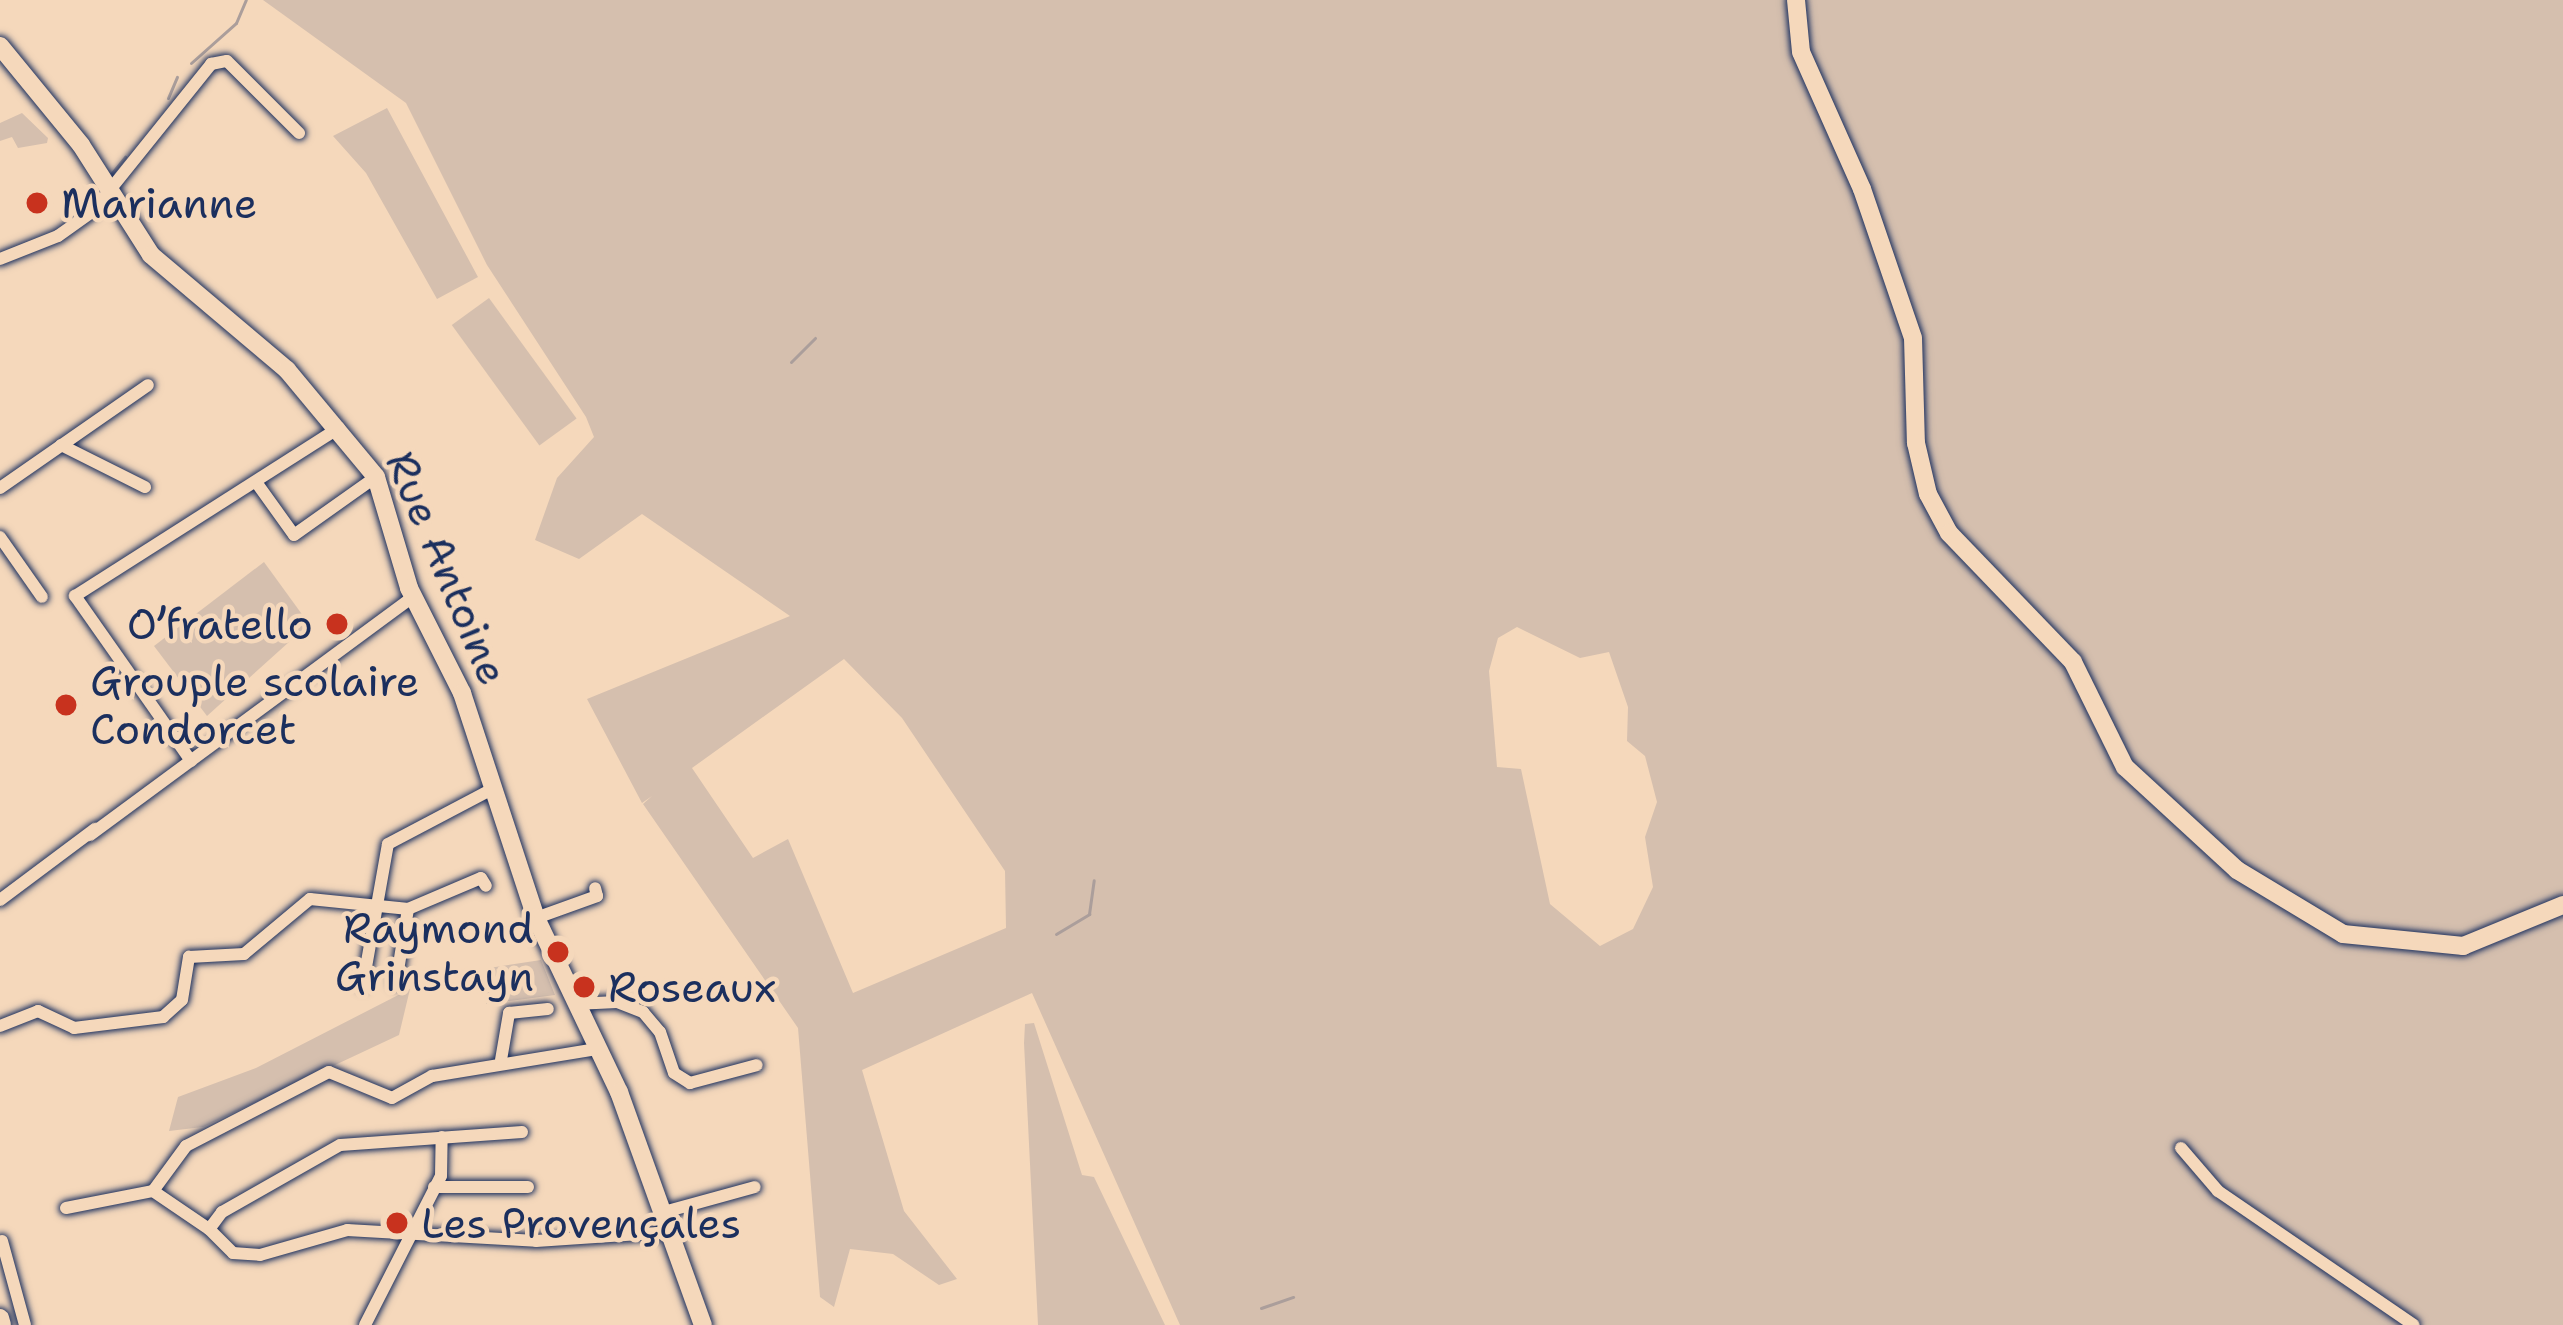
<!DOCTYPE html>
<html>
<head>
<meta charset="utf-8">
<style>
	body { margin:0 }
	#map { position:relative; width:2563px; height:1325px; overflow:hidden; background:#f5d8bb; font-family:"Shantell Sans",sans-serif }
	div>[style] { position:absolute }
	.green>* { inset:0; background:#d5bfae; transform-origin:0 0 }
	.stream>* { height:3px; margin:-1.5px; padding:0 1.5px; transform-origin:1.5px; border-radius:1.5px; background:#ab9e9b }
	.roads { filter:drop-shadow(0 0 3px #1b2f5e) drop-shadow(0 0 3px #1b2f5e) }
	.street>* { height:12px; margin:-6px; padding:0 6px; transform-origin:6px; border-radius:6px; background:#f5d8bb }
	.secondary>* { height:18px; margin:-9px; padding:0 9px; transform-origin:9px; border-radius:9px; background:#f5d8bb }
	.dots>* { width:33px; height:33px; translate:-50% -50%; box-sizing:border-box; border:6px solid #f5d8bb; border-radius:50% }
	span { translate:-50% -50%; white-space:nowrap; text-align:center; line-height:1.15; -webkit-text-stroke:9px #f5d8bb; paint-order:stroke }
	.poi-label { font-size:42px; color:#1b2f5e }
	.left { translate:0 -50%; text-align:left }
	.right { translate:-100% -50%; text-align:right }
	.street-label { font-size:42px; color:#1b2f5e }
</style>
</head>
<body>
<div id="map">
	<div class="green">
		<div style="clip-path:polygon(evenodd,263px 0,2563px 0,2563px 1325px,1180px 1325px,1032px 993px,862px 1070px,904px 1211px,957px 1279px,939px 1285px,893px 1254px,850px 1249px,834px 1307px,820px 1297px,798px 1028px,643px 804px,652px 796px,642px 803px,587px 699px,790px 616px,642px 514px,579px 559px,535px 540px,557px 478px,594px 437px,586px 417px,487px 265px,406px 103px,263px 0,1517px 627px,1580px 658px,1609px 652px,1628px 707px,1627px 741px,1645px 756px,1657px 802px,1645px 837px,1653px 887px,1633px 929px,1600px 946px,1550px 904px,1521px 769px,1497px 767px,1489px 671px,1498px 638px,1517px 627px,263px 0,844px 659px,902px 718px,1005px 871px,1006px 928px,853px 993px,788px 839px,753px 858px,692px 768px,844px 659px)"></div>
		<div style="clip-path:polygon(387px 108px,478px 277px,437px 299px,366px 173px,333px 136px)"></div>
		<div style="clip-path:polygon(22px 113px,48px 138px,47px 143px,18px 148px,12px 137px,0 141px,0 123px)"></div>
		<div style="left:489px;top:298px;width:149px;height:46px;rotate:54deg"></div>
		<div style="clip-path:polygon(264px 562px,309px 624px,207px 716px,154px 646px)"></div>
		<div style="clip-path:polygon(541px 960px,555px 995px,486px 1004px,489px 968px)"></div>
		<div style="clip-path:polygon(410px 989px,399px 1035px,203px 1127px,169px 1131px,178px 1097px,256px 1068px)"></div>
		<div style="clip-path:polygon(1034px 1023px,1082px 1175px,1094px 1177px,1165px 1325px,1038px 1325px,1024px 1043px,1025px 1024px)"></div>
	</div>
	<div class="stream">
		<div style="left:191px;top:63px;width:60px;rotate:-41.6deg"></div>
		<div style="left:236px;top:23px;width:25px;rotate:-67deg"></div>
		<div style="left:168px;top:98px;width:23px;rotate:-67deg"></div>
		<div style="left:112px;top:173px;width:21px;rotate:-51deg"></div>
		<div style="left:791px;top:362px;width:34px;rotate:-45deg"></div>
		<div style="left:1056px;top:934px;width:39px;rotate:-31deg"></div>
		<div style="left:1089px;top:914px;width:34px;rotate:-82deg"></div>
		<div style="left:1261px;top:1308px;width:34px;rotate:-19deg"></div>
	</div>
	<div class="roads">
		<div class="street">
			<div style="left:0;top:259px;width:62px;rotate:-21.6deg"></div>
			<div style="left:58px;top:236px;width:43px;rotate:-35.5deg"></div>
			<div style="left:93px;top:211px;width:189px;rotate:-51.2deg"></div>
			<div style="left:211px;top:64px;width:16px;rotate:-11deg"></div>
			<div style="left:227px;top:61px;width:102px;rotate:45deg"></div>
			<div style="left:61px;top:445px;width:94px;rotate:26.6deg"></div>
			<div style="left:256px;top:482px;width:65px;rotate:54.4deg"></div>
			<div style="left:294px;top:535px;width:100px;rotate:-35.3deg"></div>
			<div style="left:0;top:488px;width:180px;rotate:-34.8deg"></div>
			<div style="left:0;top:537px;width:73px;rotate:55deg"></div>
			<div style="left:191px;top:761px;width:202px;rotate:-125.1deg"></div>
			<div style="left:75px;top:596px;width:313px;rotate:-32.5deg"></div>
			<div style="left:90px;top:835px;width:403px;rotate:-36.4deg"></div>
			<div style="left:0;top:900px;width:119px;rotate:-36.8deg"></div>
			<div style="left:536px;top:918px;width:65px;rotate:-19.8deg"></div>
			<div style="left:597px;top:896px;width:8px;rotate:-104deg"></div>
			<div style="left:396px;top:983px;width:75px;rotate:-80.8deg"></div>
			<div style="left:363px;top:984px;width:142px;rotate:-79.9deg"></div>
			<div style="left:388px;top:844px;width:120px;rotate:-27.8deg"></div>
			<div style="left:575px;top:1004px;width:42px;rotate:-2.7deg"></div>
			<div style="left:617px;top:1002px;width:28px;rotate:21deg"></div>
			<div style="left:643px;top:1012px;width:26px;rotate:50deg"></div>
			<div style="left:660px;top:1032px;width:43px;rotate:71.1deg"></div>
			<div style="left:674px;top:1073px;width:19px;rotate:32deg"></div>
			<div style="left:690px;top:1083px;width:69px;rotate:-15deg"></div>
			<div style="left:0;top:1026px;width:41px;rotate:-21.5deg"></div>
			<div style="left:38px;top:1011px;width:40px;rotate:25deg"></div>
			<div style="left:74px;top:1028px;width:90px;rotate:-7deg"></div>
			<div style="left:163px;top:1017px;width:25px;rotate:-42deg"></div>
			<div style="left:182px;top:1000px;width:44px;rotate:-80.8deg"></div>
			<div style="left:189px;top:957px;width:55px;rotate:-3.1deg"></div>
			<div style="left:244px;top:954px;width:86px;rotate:-39.8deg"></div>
			<div style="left:310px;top:899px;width:99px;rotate:5.8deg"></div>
			<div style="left:408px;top:909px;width:79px;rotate:-23deg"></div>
			<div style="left:481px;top:878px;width:9px;rotate:58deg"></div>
			<div style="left:501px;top:1060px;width:48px;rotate:-80.3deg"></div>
			<div style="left:509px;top:1013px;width:39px;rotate:-6deg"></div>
			<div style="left:522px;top:1132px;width:182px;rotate:175.9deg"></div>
			<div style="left:340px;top:1145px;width:136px;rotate:150.4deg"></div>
			<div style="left:222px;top:1212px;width:21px;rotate:127deg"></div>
			<div style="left:209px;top:1229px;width:34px;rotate:45deg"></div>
			<div style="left:233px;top:1253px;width:27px;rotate:4deg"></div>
			<div style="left:260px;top:1255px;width:91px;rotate:-16deg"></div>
			<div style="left:347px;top:1230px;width:189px;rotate:3.3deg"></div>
			<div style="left:536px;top:1241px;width:134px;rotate:-3.8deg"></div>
			<div style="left:2181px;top:1148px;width:57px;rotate:49.3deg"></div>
			<div style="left:2218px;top:1191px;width:237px;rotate:34.4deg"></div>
			<div style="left:434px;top:1187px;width:94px"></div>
			<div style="left:153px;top:1191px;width:68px;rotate:34.2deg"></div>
			<div style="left:66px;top:1208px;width:89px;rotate:-11.1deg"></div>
			<div style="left:153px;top:1191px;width:56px;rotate:-53.7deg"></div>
			<div style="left:186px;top:1146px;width:161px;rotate:-27.4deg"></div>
			<div style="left:329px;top:1072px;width:68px;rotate:22.4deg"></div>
			<div style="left:392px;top:1098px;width:46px;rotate:-28.8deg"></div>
			<div style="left:432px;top:1076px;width:167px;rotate:-9.3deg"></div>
			<div style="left:664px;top:1212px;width:94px;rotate:-15.4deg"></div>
			<div style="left:2px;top:1241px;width:87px;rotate:74.7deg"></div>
			<div style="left:365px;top:1325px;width:167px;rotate:-63deg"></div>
			<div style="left:441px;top:1176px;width:39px;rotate:-89deg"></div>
		</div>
		<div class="secondary">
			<div style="left:1796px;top:0;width:52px;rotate:84.5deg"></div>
			<div style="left:1801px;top:52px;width:150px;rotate:66deg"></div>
			<div style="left:1862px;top:189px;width:157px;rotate:71.1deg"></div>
			<div style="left:1913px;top:338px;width:105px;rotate:88.4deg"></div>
			<div style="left:1916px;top:443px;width:52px;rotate:76.8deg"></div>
			<div style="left:1928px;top:494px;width:44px;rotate:61.7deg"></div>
			<div style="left:1949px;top:533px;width:179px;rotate:46.1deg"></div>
			<div style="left:2073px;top:662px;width:117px;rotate:63.7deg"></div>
			<div style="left:2125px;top:767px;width:152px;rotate:42.6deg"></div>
			<div style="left:2237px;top:870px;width:124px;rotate:31.1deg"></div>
			<div style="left:2343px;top:934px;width:121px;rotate:5.7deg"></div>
			<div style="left:2463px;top:946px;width:108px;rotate:-22.3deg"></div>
			<div style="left:0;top:46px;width:128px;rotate:50.7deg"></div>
			<div style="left:81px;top:145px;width:130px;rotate:57.5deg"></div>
			<div style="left:151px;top:255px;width:178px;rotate:40.2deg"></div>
			<div style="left:287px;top:370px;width:139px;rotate:50.2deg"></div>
			<div style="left:376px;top:477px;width:116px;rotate:73.4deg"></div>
			<div style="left:409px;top:588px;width:118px;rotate:63.2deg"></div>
			<div style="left:462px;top:693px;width:237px;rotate:71.8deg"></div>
			<div style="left:536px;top:918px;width:193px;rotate:64.5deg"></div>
			<div style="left:619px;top:1092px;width:248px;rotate:70.2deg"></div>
			<div style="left:0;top:1318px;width:7px;rotate:74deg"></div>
		</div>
	</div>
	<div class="dots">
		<div style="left:37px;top:203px;background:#c8321e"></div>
		<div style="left:337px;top:624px;background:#c8321e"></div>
		<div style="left:66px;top:705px;background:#c8321e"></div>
		<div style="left:558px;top:952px;background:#c8321e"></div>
		<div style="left:584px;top:987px;background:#c8321e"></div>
		<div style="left:397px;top:1223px;background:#c8321e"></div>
	</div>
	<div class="poi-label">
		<span class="left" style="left:61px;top:203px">Marianne</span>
		<span class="right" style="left:313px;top:624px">O’fratello</span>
		<span class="left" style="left:90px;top:705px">Grouple scolaire<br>Condorcet</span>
		<span class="right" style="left:534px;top:952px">Raymond<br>Grinstayn</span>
		<span class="left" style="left:608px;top:987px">Roseaux</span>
		<span class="left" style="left:421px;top:1223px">Les Provençales</span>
	</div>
	<div class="street-label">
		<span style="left:447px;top:568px;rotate:67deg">Rue Antoine</span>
	</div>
</div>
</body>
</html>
